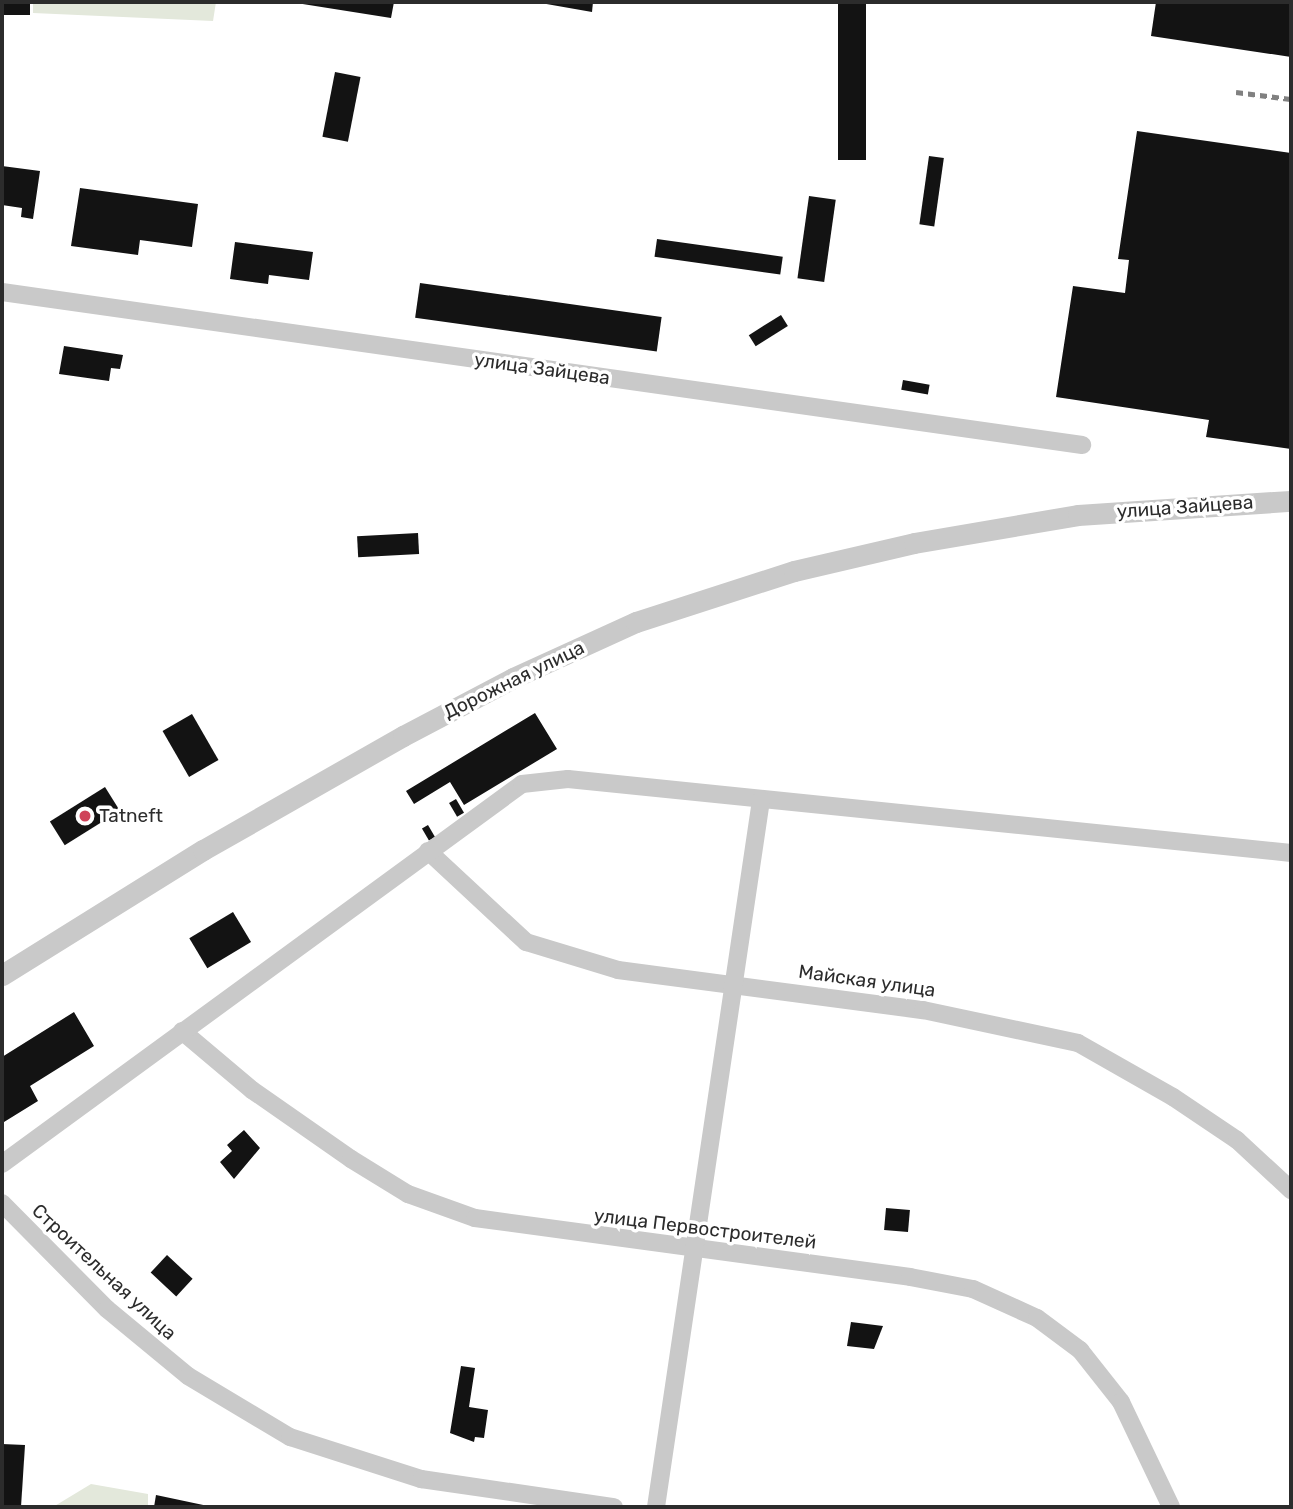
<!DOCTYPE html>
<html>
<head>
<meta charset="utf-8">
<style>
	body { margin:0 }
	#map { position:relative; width:1293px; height:1509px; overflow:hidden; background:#fff; font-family:Rubik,sans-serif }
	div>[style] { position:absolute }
	.green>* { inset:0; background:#e3e8db }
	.building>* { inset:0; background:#131313; transform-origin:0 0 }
	.minor>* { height:18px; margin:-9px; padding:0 9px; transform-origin:9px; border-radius:9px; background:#c9c9c9 }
	.tertiary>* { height:21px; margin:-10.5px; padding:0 10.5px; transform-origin:10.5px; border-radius:10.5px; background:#c9c9c9 }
	.rail>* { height:4.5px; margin-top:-2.25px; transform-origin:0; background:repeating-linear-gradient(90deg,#818181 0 7px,transparent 0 12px) }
	.dots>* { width:19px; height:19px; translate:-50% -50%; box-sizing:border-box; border:4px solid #fff; border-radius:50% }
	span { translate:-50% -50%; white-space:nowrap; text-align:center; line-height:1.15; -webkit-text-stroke:7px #fff; paint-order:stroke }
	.street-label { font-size:19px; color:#2c2c2c }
	.poi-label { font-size:19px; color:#2c2c2c }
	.left { translate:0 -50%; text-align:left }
	.frame { position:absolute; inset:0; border:4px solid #2c2c2c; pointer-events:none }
</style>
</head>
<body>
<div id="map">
	<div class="green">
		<div style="clip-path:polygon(33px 2px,216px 2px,213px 21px,33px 13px)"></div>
		<div style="clip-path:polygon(91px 1484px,148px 1494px,148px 1507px,53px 1507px)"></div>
	</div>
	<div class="building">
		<div style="left:4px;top:2px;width:26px;height:13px"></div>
		<div style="clip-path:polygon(290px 2px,394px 2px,391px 18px)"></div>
		<div style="clip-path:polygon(535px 2px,593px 2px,592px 12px)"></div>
		<div style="left:838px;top:2px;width:28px;height:158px"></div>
		<div style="clip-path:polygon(1156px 2px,1291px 4px,1291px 57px,1151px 36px)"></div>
		<div style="left:335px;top:72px;width:26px;height:66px;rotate:11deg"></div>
		<div style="clip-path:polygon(1137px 131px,1291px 153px,1291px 449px,1206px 437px,1209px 420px,1056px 397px,1073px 286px,1125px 293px,1129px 260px,1118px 259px)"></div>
		<div style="left:929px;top:156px;width:15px;height:69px;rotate:8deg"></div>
		<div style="clip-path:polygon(2px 166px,40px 171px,33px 219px,21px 217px,22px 208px,2px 205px)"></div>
		<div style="clip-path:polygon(80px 188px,198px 204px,192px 247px,140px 240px,138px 255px,71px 246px)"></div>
		<div style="left:809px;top:196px;width:27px;height:83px;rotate:8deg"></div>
		<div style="left:657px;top:239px;width:127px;height:18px;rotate:8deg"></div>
		<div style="clip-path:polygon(235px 242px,313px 252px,309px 280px,269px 275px,268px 284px,230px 279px)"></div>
		<div style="left:420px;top:283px;width:244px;height:35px;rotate:8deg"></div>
		<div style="left:781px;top:315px;width:13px;height:38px;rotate:58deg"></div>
		<div style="clip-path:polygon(64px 346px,123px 355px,120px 369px,111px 368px,109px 381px,59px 374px)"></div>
		<div style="left:903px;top:380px;width:27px;height:10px;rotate:10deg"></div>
		<div style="left:418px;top:533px;width:21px;height:61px;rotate:87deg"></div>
		<div style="clip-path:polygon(535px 713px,557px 749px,464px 805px,450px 782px,414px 804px,406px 791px)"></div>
		<div style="left:192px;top:714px;width:53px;height:34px;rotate:60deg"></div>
		<div style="left:105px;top:787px;width:28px;height:65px;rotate:58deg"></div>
		<div style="left:456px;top:799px;width:16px;height:8px;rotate:60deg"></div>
		<div style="left:428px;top:825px;width:14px;height:7px;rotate:60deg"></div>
		<div style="left:233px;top:912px;width:35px;height:51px;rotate:59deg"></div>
		<div style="clip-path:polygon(74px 1012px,94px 1046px,30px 1086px,38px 1101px,4px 1122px,2px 1057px)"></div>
		<div style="clip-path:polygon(244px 1130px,260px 1148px,234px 1179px,220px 1162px,232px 1151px,227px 1145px)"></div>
		<div style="left:886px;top:1208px;width:24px;height:22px;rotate:5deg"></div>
		<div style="left:167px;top:1255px;width:35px;height:24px;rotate:43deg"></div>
		<div style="clip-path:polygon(851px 1322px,883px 1326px,874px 1349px,847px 1346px)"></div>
		<div style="clip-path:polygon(461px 1366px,475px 1368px,469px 1407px,488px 1410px,484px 1438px,475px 1437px,474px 1442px,450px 1433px)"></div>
		<div style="clip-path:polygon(2px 1444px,25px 1445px,21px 1507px,2px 1507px)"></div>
		<div style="clip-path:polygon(156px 1495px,208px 1506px,208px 1507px,154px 1507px)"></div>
	</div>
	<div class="minor">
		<div style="left:2px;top:292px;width:1091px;rotate:8.06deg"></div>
		<div style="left:428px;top:851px;width:134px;rotate:42.9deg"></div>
		<div style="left:526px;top:942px;width:96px;rotate:16.9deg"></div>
		<div style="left:618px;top:970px;width:308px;rotate:7.5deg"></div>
		<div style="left:923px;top:1010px;width:158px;rotate:12deg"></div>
		<div style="left:1078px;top:1043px;width:109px;rotate:29.6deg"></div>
		<div style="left:1173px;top:1097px;width:77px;rotate:33.9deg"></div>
		<div style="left:1237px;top:1140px;width:74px;rotate:42.8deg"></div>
		<div style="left:182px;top:1031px;width:92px;rotate:40.1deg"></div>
		<div style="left:252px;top:1090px;width:121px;rotate:34.9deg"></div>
		<div style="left:351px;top:1159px;width:67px;rotate:31.6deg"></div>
		<div style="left:408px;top:1194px;width:71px;rotate:19.7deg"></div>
		<div style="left:475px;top:1218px;width:439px;rotate:7.7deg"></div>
		<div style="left:910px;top:1277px;width:64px;rotate:10.8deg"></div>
		<div style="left:973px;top:1289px;width:70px;rotate:24.4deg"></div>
		<div style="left:1037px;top:1318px;width:54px;rotate:36.7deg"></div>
		<div style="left:1080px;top:1350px;width:66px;rotate:51.7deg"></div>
		<div style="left:1121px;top:1402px;width:116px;rotate:64.5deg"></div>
		<div style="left:2px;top:1164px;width:644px;rotate:-36.16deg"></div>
		<div style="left:522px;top:784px;width:46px;rotate:-6.2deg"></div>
		<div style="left:568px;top:779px;width:727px;rotate:5.84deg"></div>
		<div style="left:2px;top:1203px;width:149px;rotate:45.3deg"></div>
		<div style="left:107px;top:1309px;width:105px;rotate:39.6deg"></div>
		<div style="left:188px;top:1376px;width:119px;rotate:30.9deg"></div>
		<div style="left:290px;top:1437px;width:138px;rotate:17.8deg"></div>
		<div style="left:421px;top:1479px;width:195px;rotate:8.3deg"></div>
		<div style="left:656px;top:1507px;width:715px;rotate:-81.55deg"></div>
	</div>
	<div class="tertiary">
		<div style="left:2px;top:975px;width:237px;rotate:-31.9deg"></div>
		<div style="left:203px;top:850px;width:230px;rotate:-29.7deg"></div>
		<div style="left:403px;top:736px;width:124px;rotate:-27.8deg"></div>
		<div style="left:513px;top:678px;width:135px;rotate:-24.5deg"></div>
		<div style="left:636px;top:622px;width:166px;rotate:-17.9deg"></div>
		<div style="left:794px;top:571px;width:123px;rotate:-13.1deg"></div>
		<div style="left:914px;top:543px;width:166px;rotate:-9.7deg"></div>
		<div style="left:1078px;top:515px;width:213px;rotate:-3.8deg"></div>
	</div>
	<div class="rail">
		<div style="left:1236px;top:92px;width:55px;rotate:7.3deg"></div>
	</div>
	<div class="dots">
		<div style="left:85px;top:816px;background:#cf4259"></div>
	</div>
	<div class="street-label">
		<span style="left:542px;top:369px;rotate:8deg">улица Зайцева</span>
		<span style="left:1185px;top:507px;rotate:-4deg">улица Зайцева</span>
		<span style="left:514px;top:680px;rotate:-26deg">Дорожная улица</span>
		<span style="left:867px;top:981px;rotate:8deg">Майская улица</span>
		<span style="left:705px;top:1229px;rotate:7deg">улица Первостроителей</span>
		<span style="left:104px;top:1272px;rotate:43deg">Строительная улица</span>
	</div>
	<div class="poi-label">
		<span class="left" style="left:99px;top:816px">Tatneft</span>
	</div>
	<div class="frame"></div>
</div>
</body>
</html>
